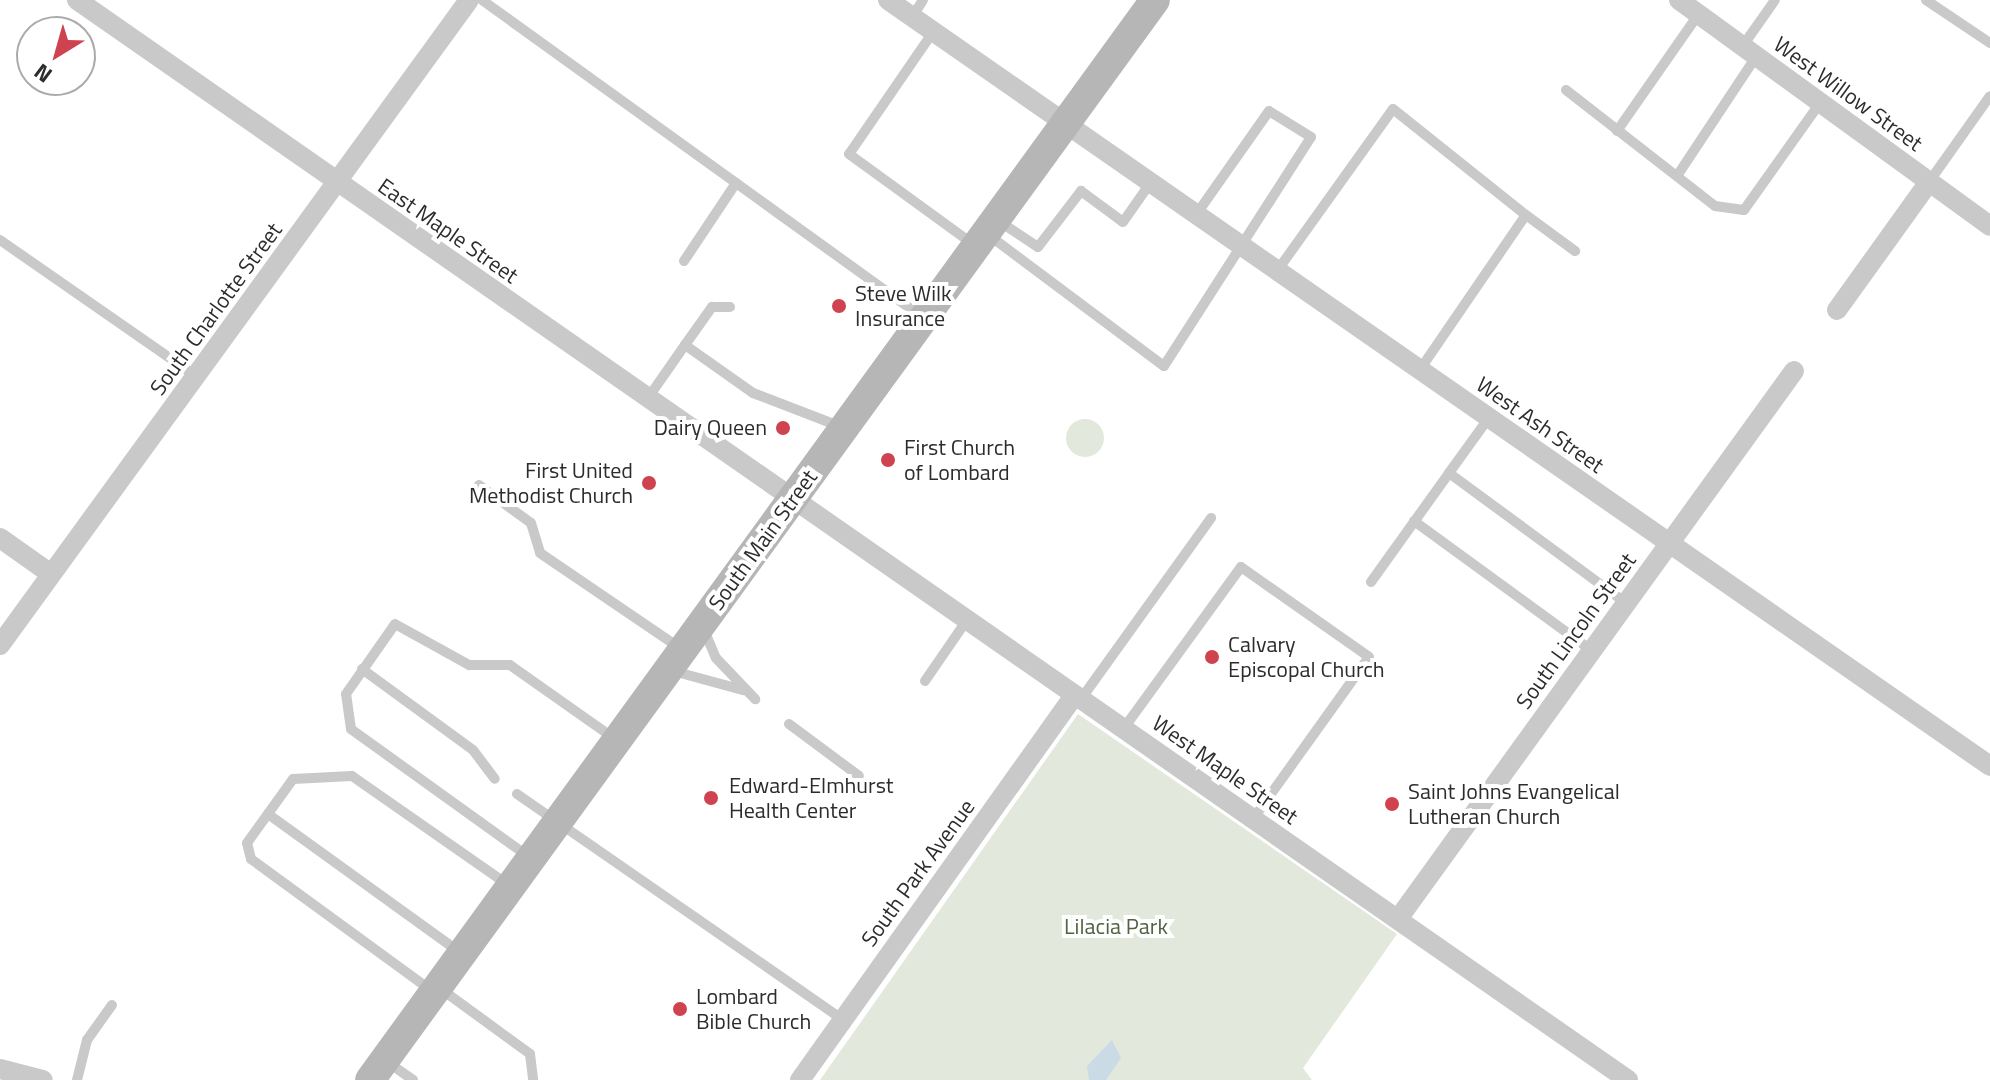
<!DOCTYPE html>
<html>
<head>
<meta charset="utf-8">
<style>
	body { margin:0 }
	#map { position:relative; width:1990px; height:1080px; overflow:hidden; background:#fff; font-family:"Titillium Web",sans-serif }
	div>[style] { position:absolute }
	.green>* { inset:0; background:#e2e8db }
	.round { border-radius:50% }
	.water>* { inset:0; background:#cadbe6 }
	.service>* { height:10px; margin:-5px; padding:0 5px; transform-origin:5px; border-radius:5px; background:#c9c9c9 }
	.minor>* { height:20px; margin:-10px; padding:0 10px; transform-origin:10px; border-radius:10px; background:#c9c9c9 }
	.secondary>* { height:30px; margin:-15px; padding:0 15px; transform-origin:15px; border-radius:15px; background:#b6b6b6 }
	.dots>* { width:22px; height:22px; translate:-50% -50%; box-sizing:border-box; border:4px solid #fff; border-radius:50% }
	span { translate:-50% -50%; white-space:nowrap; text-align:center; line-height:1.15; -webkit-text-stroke:8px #fff; paint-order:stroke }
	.street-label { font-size:22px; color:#2c2c2c }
	.poi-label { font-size:22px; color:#2c2c2c }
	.left { translate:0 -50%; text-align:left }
	.right { translate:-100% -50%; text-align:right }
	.park-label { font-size:22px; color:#506240 }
	.north { position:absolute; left:16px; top:16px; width:80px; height:80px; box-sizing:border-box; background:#fff; border:2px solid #ababab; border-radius:50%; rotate:217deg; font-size:22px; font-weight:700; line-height:32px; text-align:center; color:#2c2c2c }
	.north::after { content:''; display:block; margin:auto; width:28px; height:36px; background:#ce434f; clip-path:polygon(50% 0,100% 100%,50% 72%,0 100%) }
</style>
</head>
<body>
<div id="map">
	<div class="green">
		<div class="round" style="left:1066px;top:419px;width:38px;height:38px"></div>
		<div style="clip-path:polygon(1078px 714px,1397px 934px,1303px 1068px,1312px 1080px,820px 1080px)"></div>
	</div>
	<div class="water">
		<div style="clip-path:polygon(1112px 1040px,1121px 1058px,1106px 1080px,1089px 1080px,1087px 1066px)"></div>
	</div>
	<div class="service">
		<div style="left:482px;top:0;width:542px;rotate:35.77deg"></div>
		<div style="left:1926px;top:0;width:77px;rotate:33.9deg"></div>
		<div style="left:912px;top:17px;width:20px;rotate:-57deg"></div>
		<div style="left:933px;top:32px;width:148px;rotate:124.5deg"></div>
		<div style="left:849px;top:154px;width:153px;rotate:36deg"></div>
		<div style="left:1742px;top:47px;width:57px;rotate:-54.9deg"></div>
		<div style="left:1566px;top:90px;width:189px;rotate:37.9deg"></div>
		<div style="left:1715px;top:206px;width:29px;rotate:8deg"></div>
		<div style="left:1744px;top:210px;width:131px;rotate:-54.6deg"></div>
		<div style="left:1617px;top:131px;width:141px;rotate:-55.1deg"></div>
		<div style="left:1677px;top:176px;width:141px;rotate:-56.5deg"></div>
		<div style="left:1929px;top:182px;width:105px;rotate:-54.7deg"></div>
		<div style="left:997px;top:220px;width:49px;rotate:33.4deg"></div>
		<div style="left:1038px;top:247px;width:71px;rotate:-52.5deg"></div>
		<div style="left:1081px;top:191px;width:52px;rotate:36.4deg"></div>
		<div style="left:1123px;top:222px;width:49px;rotate:-55deg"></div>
		<div style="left:990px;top:236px;width:217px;rotate:36.8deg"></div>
		<div style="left:1164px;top:366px;width:272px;rotate:-57.3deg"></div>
		<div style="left:1311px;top:137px;width:49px;rotate:-148.2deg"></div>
		<div style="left:1269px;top:111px;width:127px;rotate:125.1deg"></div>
		<div style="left:0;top:240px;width:239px;rotate:34.8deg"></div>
		<div style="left:684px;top:261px;width:94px;rotate:-56.3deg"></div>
		<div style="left:1277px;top:271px;width:199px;rotate:-54.4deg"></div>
		<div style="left:1393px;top:109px;width:170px;rotate:38.6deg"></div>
		<div style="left:685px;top:345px;width:47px;rotate:-54.6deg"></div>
		<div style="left:712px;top:307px;width:18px"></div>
		<div style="left:1419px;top:371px;width:189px;rotate:-55.6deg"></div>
		<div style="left:1526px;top:215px;width:61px;rotate:36.3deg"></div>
		<div style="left:648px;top:398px;width:65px;rotate:-55.1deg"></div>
		<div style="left:685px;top:345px;width:83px;rotate:35.2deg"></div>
		<div style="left:753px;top:393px;width:92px;rotate:21deg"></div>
		<div style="left:1449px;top:473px;width:67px;rotate:-54.2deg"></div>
		<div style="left:479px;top:485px;width:64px;rotate:36.2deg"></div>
		<div style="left:531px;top:523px;width:31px;rotate:73deg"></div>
		<div style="left:540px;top:553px;width:171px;rotate:34.2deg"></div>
		<div style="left:1414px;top:521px;width:220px;rotate:36.1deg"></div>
		<div style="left:1371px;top:582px;width:134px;rotate:-54.4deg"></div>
		<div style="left:1449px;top:473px;width:220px;rotate:36.3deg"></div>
		<div style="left:704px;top:630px;width:30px;rotate:67deg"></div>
		<div style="left:716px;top:658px;width:57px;rotate:46.4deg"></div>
		<div style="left:362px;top:669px;width:137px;rotate:36.1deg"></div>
		<div style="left:473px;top:750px;width:36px;rotate:53deg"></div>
		<div style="left:673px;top:671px;width:73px;rotate:15.2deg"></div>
		<div style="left:925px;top:681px;width:74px;rotate:-55.5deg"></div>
		<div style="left:1081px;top:699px;width:223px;rotate:-54.3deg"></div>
		<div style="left:789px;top:724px;width:87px;rotate:36.6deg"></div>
		<div style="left:1124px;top:728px;width:199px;rotate:-54deg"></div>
		<div style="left:1241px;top:567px;width:156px;rotate:35.1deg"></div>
		<div style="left:1369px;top:657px;width:199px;rotate:125.6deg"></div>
		<div style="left:517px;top:794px;width:397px;rotate:34.7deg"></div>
		<div style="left:268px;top:814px;width:234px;rotate:35.8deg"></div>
		<div style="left:529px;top:857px;width:219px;rotate:-144.3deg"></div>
		<div style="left:351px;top:729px;width:35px;rotate:-98deg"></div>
		<div style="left:346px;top:694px;width:85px;rotate:-55deg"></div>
		<div style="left:395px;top:624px;width:85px;rotate:29deg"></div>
		<div style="left:469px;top:665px;width:41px"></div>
		<div style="left:510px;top:665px;width:128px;rotate:35.2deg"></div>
		<div style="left:441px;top:989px;width:110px;rotate:36.1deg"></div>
		<div style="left:530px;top:1054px;width:26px;rotate:83deg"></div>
		<div style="left:432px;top:991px;width:224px;rotate:-143.9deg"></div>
		<div style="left:251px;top:859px;width:16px;rotate:-104deg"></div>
		<div style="left:247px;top:843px;width:79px;rotate:-54.3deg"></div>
		<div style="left:293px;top:779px;width:59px;rotate:-2.9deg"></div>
		<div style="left:352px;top:776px;width:189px;rotate:34.9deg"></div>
		<div style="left:386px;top:1061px;width:33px;rotate:35deg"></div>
		<div style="left:77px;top:1080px;width:41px;rotate:-76deg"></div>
		<div style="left:87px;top:1040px;width:43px;rotate:-54.5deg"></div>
	</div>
	<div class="minor">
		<div style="left:77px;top:0;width:1890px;rotate:34.85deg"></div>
		<div style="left:888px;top:0;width:1342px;rotate:34.8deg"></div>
		<div style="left:1679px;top:0;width:384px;rotate:36deg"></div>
		<div style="left:1837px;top:310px;width:158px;rotate:-54.3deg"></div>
		<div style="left:0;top:538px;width:62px;rotate:35.2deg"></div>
		<div style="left:0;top:645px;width:797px;rotate:-53.98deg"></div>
		<div style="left:1398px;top:919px;width:676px;rotate:-54.15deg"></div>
		<div style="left:0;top:1069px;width:44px;rotate:14.3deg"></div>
		<div style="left:800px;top:1080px;width:473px;rotate:-54.5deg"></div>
	</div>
	<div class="secondary">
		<div style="left:370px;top:1080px;width:1335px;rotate:-53.99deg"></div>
	</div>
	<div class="dots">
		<div style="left:839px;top:306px;background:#ce434f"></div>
		<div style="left:783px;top:428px;background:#ce434f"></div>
		<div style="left:888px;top:460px;background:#ce434f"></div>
		<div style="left:649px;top:483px;background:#ce434f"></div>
		<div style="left:1212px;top:657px;background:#ce434f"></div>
		<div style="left:711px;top:798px;background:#ce434f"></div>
		<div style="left:1392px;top:804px;background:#ce434f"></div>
		<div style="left:680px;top:1009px;background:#ce434f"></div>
	</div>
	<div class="street-label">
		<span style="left:1848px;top:94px;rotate:36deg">West Willow Street</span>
		<span style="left:448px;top:231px;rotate:35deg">East Maple Street</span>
		<span style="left:216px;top:309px;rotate:-54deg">South Charlotte Street</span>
		<span style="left:1540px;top:425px;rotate:35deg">West Ash Street</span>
		<span style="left:763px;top:540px;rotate:-54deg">South Main Street</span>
		<span style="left:1576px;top:631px;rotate:-54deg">South Lincoln Street</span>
		<span style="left:1225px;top:770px;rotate:35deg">West Maple Street</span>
		<span style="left:918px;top:873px;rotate:-54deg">South Park Avenue</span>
	</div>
	<div class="poi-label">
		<span class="left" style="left:855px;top:306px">Steve Wilk<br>Insurance</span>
		<span class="right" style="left:767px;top:428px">Dairy Queen</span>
		<span class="left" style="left:904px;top:460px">First Church<br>of Lombard</span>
		<span class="right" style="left:633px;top:483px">First United<br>Methodist Church</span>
		<span class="left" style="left:1228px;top:657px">Calvary<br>Episcopal Church</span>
		<span class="left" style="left:729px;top:798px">Edward-Elmhurst<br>Health Center</span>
		<span class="left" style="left:1408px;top:804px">Saint Johns Evangelical<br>Lutheran Church</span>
		<span class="left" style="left:696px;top:1009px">Lombard<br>Bible Church</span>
	</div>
	<div class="park-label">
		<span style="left:1116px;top:927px">Lilacia Park</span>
	</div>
	<div class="north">N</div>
</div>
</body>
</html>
